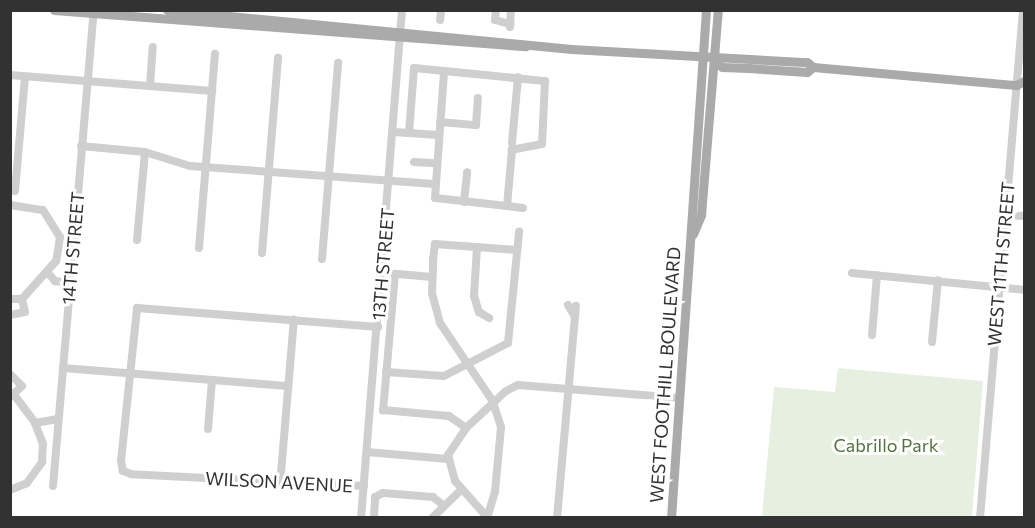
<!DOCTYPE html>
<html>
<head>
<meta charset="utf-8">
<style>
	body { margin:0 }
	#map { position:relative; width:1035px; height:528px; overflow:hidden; background:#fff; font-family:Commissioner,sans-serif }
	div>[style] { position:absolute }
	.green>* { inset:0; background:#e7f0e0 }
	.minor>* { height:8px; margin:-4px; padding:0 4px; transform-origin:4px; border-radius:4px; background:#cfcfcf }
	.major>* { height:9px; margin:-4.5px; padding:0 4.5px; transform-origin:4.5px; border-radius:4.5px; background:#aaa }
	span { translate:-50% -50%; white-space:nowrap; text-align:center; line-height:1.15; -webkit-text-stroke:6px #fff; paint-order:stroke }
	.street-label { font-size:18px; color:#323232 }
	.park-label { font-size:18px; color:#50733a }
	.frame { position:absolute; inset:0; border:12px solid #323232; pointer-events:none }
</style>
</head>
<body>
<div id="map">
	<div class="green">
		<div style="clip-path:polygon(838px 368px,983px 381px,972px 517px,762px 517px,774px 387px,835px 392px)"></div>
	</div>
	<div class="minor">
		<div style="left:496px;top:10px;width:10px;rotate:96deg"></div>
		<div style="left:495px;top:20px;width:16px;rotate:15deg"></div>
		<div style="left:440px;top:20px;width:10px;rotate:-84deg"></div>
		<div style="left:510px;top:27px;width:17px;rotate:-87deg"></div>
		<div style="left:10px;top:75px;width:203px;rotate:4.5deg"></div>
		<div style="left:150px;top:86px;width:39px;rotate:-86deg"></div>
		<div style="left:440px;top:122px;width:36px;rotate:5deg"></div>
		<div style="left:476px;top:125px;width:27px;rotate:-86deg"></div>
		<div style="left:394px;top:132px;width:44px;rotate:3.9deg"></div>
		<div style="left:409px;top:133px;width:65px;rotate:-85.6deg"></div>
		<div style="left:414px;top:68px;width:132px;rotate:5.7deg"></div>
		<div style="left:545px;top:81px;width:63px;rotate:92.7deg"></div>
		<div style="left:542px;top:144px;width:31px;rotate:169deg"></div>
		<div style="left:512px;top:150px;width:56px;rotate:95.1deg"></div>
		<div style="left:507px;top:206px;width:72px;rotate:-173.7deg"></div>
		<div style="left:435px;top:198px;width:127px;rotate:-85.9deg"></div>
		<div style="left:512px;top:143px;width:66px;rotate:-84.8deg"></div>
		<div style="left:81px;top:146px;width:64px;rotate:5.4deg"></div>
		<div style="left:145px;top:152px;width:47px;rotate:17.3deg"></div>
		<div style="left:190px;top:166px;width:245px;rotate:4.2deg"></div>
		<div style="left:414px;top:162px;width:22px;rotate:3deg"></div>
		<div style="left:15px;top:191px;width:114px;rotate:-85deg"></div>
		<div style="left:464px;top:202px;width:30px;rotate:-84deg"></div>
		<div style="left:10px;top:205px;width:33px;rotate:9deg"></div>
		<div style="left:43px;top:210px;width:32px;rotate:58deg"></div>
		<div style="left:60px;top:237px;width:24px;rotate:99deg"></div>
		<div style="left:56px;top:261px;width:51px;rotate:131.8deg"></div>
		<div style="left:507px;top:206px;width:16px;rotate:7deg"></div>
		<div style="left:1005px;top:215px;width:19px;rotate:3deg"></div>
		<div style="left:137px;top:240px;width:88px;rotate:-84.8deg"></div>
		<div style="left:477px;top:247px;width:49px;rotate:93.5deg"></div>
		<div style="left:474px;top:296px;width:17px;rotate:73deg"></div>
		<div style="left:479px;top:312px;width:12px;rotate:31deg"></div>
		<div style="left:199px;top:248px;width:195px;rotate:-85.3deg"></div>
		<div style="left:262px;top:253px;width:196px;rotate:-85.3deg"></div>
		<div style="left:322px;top:259px;width:197px;rotate:-85.3deg"></div>
		<div style="left:48px;top:273px;width:11px;rotate:49deg"></div>
		<div style="left:55px;top:281px;width:15px;rotate:8deg"></div>
		<div style="left:852px;top:273px;width:173px;rotate:5.6deg"></div>
		<div style="left:432px;top:277px;width:37px;rotate:-175deg"></div>
		<div style="left:395px;top:274px;width:137px;rotate:95deg"></div>
		<div style="left:383px;top:410px;width:66px;rotate:5.2deg"></div>
		<div style="left:449px;top:416px;width:21px;rotate:35deg"></div>
		<div style="left:10px;top:299px;width:12px"></div>
		<div style="left:568px;top:305px;width:14px;rotate:60deg"></div>
		<div style="left:10px;top:315px;width:15px;rotate:-11deg"></div>
		<div style="left:25px;top:312px;width:13px;rotate:-103deg"></div>
		<div style="left:872px;top:335px;width:60px;rotate:-85.2deg"></div>
		<div style="left:932px;top:342px;width:62px;rotate:-84.5deg"></div>
		<div style="left:63px;top:368px;width:226px;rotate:4.6deg"></div>
		<div style="left:386px;top:372px;width:58px;rotate:3.9deg"></div>
		<div style="left:444px;top:376px;width:72px;rotate:-27.3deg"></div>
		<div style="left:508px;top:343px;width:112px;rotate:-84.3deg"></div>
		<div style="left:10px;top:374px;width:17px;rotate:45deg"></div>
		<div style="left:22px;top:386px;width:16px;rotate:137deg"></div>
		<div style="left:15px;top:396px;width:34px;rotate:53deg"></div>
		<div style="left:35px;top:423px;width:23px;rotate:-10deg"></div>
		<div style="left:208px;top:429px;width:49px;rotate:-85.3deg"></div>
		<div style="left:367px;top:452px;width:81px;rotate:4.9deg"></div>
		<div style="left:280px;top:485px;width:166px;rotate:-85.2deg"></div>
		<div style="left:53px;top:486px;width:478px;rotate:-85.1deg"></div>
		<div style="left:364px;top:486px;width:233px;rotate:-177.1deg"></div>
		<div style="left:131px;top:474px;width:9px;rotate:-159deg"></div>
		<div style="left:123px;top:471px;width:10px;rotate:-101deg"></div>
		<div style="left:121px;top:461px;width:154px;rotate:-84deg"></div>
		<div style="left:137px;top:308px;width:242px;rotate:4.5deg"></div>
		<div style="left:10px;top:490px;width:18px;rotate:-22deg"></div>
		<div style="left:27px;top:483px;width:26px;rotate:-54deg"></div>
		<div style="left:42px;top:462px;width:18px;rotate:-87deg"></div>
		<div style="left:43px;top:444px;width:22px;rotate:-111deg"></div>
		<div style="left:487px;top:517px;width:48px;rotate:-131.6deg"></div>
		<div style="left:455px;top:481px;width:27px;rotate:-105deg"></div>
		<div style="left:448px;top:455px;width:32px;rotate:-56deg"></div>
		<div style="left:466px;top:428px;width:54px;rotate:-42.8deg"></div>
		<div style="left:506px;top:391px;width:13px;rotate:-27deg"></div>
		<div style="left:518px;top:385px;width:162px;rotate:4.6deg"></div>
		<div style="left:361px;top:518px;width:510px;rotate:-85.39deg"></div>
		<div style="left:374px;top:518px;width:21px;rotate:-87deg"></div>
		<div style="left:375px;top:497px;width:9px;rotate:-27deg"></div>
		<div style="left:383px;top:493px;width:50px;rotate:4.6deg"></div>
		<div style="left:433px;top:497px;width:14px;rotate:39deg"></div>
		<div style="left:432px;top:518px;width:40px;rotate:-44deg"></div>
		<div style="left:487px;top:518px;width:27px;rotate:-73deg"></div>
		<div style="left:495px;top:492px;width:65px;rotate:-84.7deg"></div>
		<div style="left:501px;top:427px;width:28px;rotate:-108deg"></div>
		<div style="left:492px;top:400px;width:93px;rotate:-124deg"></div>
		<div style="left:440px;top:323px;width:30px;rotate:-105deg"></div>
		<div style="left:432px;top:294px;width:34px;rotate:-88deg"></div>
		<div style="left:433px;top:260px;width:16px;rotate:-83deg"></div>
		<div style="left:435px;top:244px;width:82px;rotate:4.2deg"></div>
		<div style="left:557px;top:518px;width:213px;rotate:-84.9deg"></div>
		<div style="left:980px;top:518px;width:510px;rotate:-85.16deg"></div>
	</div>
	<div class="major">
		<div style="left:54px;top:10px;width:473px;rotate:4.4deg"></div>
		<div style="left:167px;top:10px;width:406px;rotate:5.5deg"></div>
		<div style="left:571px;top:49px;width:236px;rotate:3.2deg"></div>
		<div style="left:807px;top:62px;width:8px;rotate:40deg"></div>
		<div style="left:813px;top:67px;width:204px;rotate:5.1deg"></div>
		<div style="left:1016px;top:85px;width:9px;rotate:-27deg"></div>
		<div style="left:714px;top:60px;width:11px;rotate:41deg"></div>
		<div style="left:722px;top:67px;width:26px;rotate:2deg"></div>
		<div style="left:748px;top:68px;width:59px;rotate:3.9deg"></div>
		<div style="left:807px;top:72px;width:8px;rotate:-40deg"></div>
		<div style="left:693px;top:234px;width:21px;rotate:-67deg"></div>
		<div style="left:701px;top:215px;width:206px;rotate:-85.3deg"></div>
		<div style="left:671px;top:518px;width:509px;rotate:-86.06deg"></div>
	</div>
	<div class="street-label">
		<span style="left:73px;top:248px;rotate:-85deg">14TH STREET</span>
		<span style="left:383px;top:264px;rotate:-85deg">13TH STREET</span>
		<span style="left:1001px;top:264px;rotate:-85deg">WEST 11TH STREET</span>
		<span style="left:665px;top:375px;rotate:-86deg">WEST FOOTHILL BOULEVARD</span>
		<span style="left:279px;top:482px;rotate:3deg">WILSON AVENUE</span>
	</div>
	<div class="park-label">
		<span style="left:886px;top:445px">Cabrillo Park</span>
	</div>
	<div class="frame"></div>
</div>
</body>
</html>
